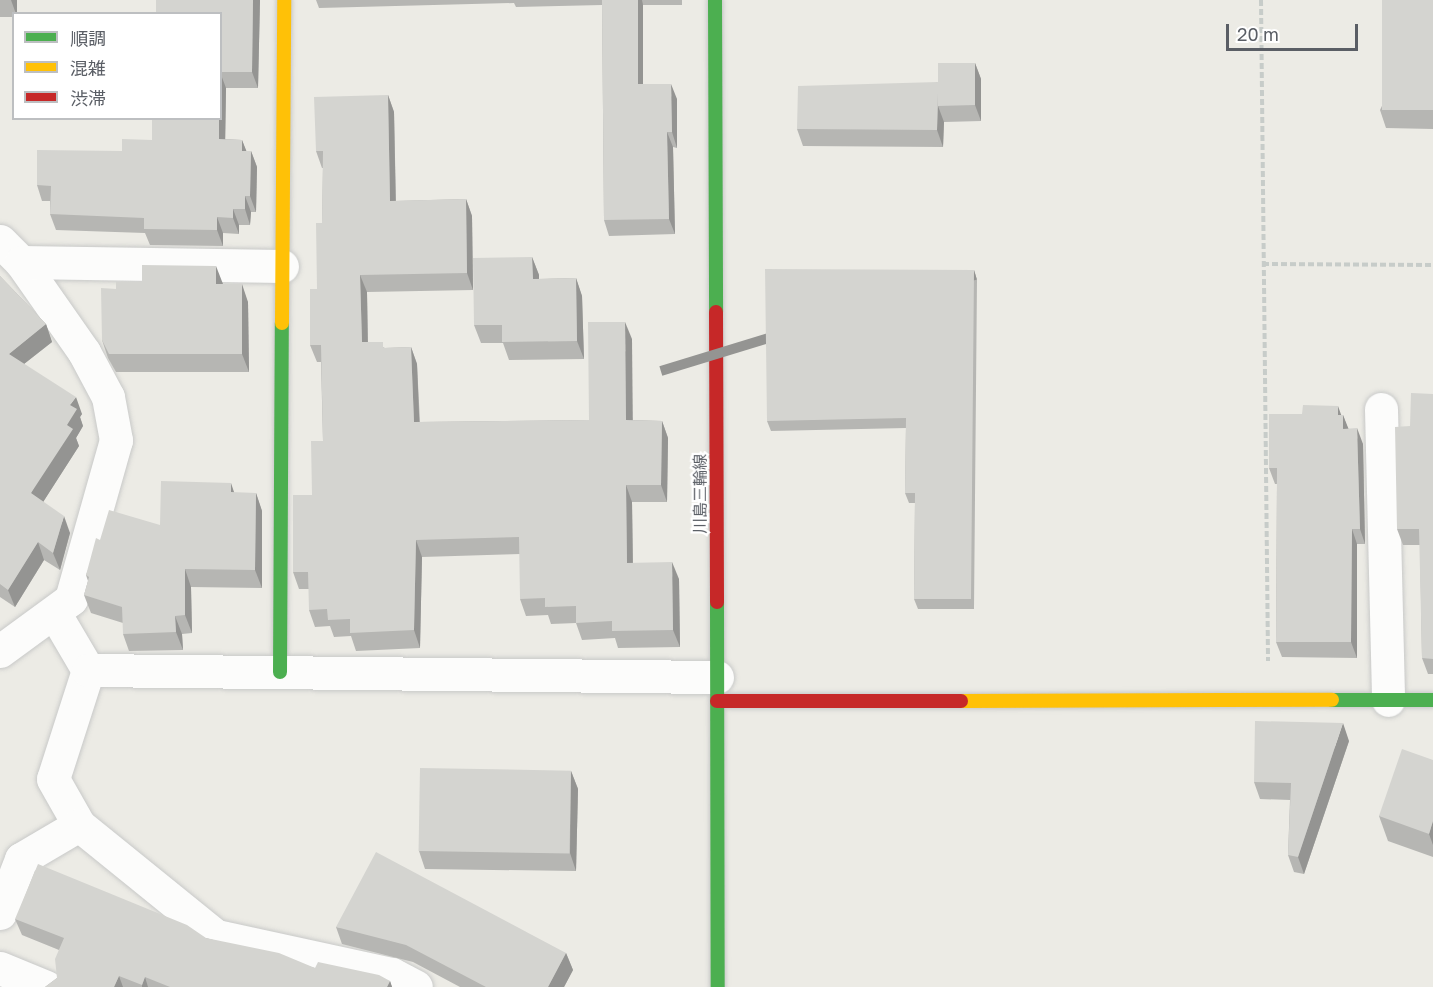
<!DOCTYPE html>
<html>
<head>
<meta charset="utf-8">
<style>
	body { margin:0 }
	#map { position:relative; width:1433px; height:987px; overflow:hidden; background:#ecebe5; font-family:"Golos Text","Noto Sans JP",sans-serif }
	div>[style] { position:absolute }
	.path>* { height:4px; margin-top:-2px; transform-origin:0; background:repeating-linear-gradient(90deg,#c7ccc9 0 6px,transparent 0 9px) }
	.roads { filter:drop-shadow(0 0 2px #c8c9c8) drop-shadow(0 0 2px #c8c9c8) }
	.street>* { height:33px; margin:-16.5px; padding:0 16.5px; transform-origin:16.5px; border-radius:16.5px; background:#fcfcfb }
	.fast>* { height:14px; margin:-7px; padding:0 7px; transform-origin:7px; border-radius:7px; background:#4caf50 }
	.slow>* { height:14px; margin:-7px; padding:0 7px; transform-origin:7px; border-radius:7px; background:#ffc107 }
	.jam>* { height:14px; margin:-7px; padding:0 7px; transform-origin:7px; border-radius:7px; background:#c62828 }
	.wall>* { inset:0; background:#b6b6b3 }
	.shaded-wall>* { inset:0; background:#949492; transform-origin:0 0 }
	.building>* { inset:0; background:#d4d4d0; transform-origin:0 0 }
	span { translate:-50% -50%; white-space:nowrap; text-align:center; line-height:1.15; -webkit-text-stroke:4.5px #fff; paint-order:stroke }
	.street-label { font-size:16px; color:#5a5e65 }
	.legend { position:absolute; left:12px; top:12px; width:210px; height:108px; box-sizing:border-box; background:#fff; border:2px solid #bdbfc1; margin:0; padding:8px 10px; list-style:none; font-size:18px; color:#5a5e65 }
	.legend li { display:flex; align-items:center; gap:12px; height:30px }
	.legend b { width:30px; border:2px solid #bdbfc1 }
	.scale { position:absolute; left:1226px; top:24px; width:132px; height:27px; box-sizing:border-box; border:3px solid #5a5e65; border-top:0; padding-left:8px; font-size:18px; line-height:21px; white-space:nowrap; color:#5a5e65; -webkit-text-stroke:4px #fff; paint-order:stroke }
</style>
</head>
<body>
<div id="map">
	<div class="path">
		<div style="left:1261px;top:0;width:661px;rotate:89.39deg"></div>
		<div style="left:1263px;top:264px;width:170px;rotate:0.3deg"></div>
	</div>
	<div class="roads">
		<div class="street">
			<div style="left:0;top:241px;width:30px;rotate:45deg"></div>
			<div style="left:21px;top:262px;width:110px;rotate:55deg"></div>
			<div style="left:84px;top:352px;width:51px;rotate:61.9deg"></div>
			<div style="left:108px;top:397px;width:44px;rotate:79.5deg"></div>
			<div style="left:116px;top:440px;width:165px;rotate:105.8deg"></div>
			<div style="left:71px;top:599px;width:88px;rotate:143.8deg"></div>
			<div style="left:21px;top:262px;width:261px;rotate:0.9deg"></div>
			<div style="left:1381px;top:409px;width:291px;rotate:88.6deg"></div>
			<div style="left:55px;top:614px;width:65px;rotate:59.5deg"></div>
			<div style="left:88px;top:670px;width:114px;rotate:107.8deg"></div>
			<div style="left:53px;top:779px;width:53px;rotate:60.5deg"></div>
			<div style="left:79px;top:825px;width:176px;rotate:39deg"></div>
			<div style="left:216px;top:936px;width:180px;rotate:12.2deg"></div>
			<div style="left:392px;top:974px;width:27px;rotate:28deg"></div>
			<div style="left:88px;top:670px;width:629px;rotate:0.64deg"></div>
			<div style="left:0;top:913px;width:58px;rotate:-68.7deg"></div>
			<div style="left:21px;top:859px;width:67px;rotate:-30.4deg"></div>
			<div style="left:0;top:968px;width:50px;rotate:22.4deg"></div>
		</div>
		<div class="fast">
			<div style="left:715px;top:0;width:312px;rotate:89.8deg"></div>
			<div style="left:717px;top:602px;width:385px;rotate:89.9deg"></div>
			<div style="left:280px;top:672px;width:349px;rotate:-89.7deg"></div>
			<div style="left:1332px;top:700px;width:101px"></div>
		</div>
		<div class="slow">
			<div style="left:282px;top:323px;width:323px;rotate:-89.6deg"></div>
			<div style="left:961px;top:701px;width:371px;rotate:-0.2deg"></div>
		</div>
		<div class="jam">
			<div style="left:716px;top:312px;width:290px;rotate:89.8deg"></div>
			<div style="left:717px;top:701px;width:244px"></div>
		</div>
	</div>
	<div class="wall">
		<div style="clip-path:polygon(0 0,17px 0,17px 14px,14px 14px,14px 17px,0 17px)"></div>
		<div style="clip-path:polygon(260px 0,258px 88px,226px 88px,225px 139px,242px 140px,246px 151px,251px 151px,257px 167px,256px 212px,251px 212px,250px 225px,239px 225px,239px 234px,223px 233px,223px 246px,150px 245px,145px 233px,56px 230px,50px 214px,50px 201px,42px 201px,37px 185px,152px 140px,220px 14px)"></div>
		<div style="clip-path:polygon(316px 0,682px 0,682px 5px,643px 5px,643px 84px,677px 99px,677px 148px,673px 147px,675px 234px,609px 236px,604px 220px,602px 5px,516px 7px,514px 3px,319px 8px)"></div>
		<div style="clip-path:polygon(1433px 0,1433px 129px,1386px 128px,1380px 110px)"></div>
		<div style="clip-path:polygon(975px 63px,981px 79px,981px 121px,944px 122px,943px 147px,803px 146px,797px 129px,938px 82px)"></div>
		<div style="clip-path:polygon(388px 95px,394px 112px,396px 201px,466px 199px,472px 216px,473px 290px,367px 292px,368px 342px,385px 348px,411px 347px,417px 364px,420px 422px,589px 420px,632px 339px,632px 420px,662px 421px,668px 438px,667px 502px,632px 502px,633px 563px,679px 579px,680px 647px,618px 648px,615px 638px,582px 640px,576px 623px,551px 624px,548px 615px,526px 616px,520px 599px,520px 554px,422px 557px,420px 648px,356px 651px,351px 636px,334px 637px,330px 626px,315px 627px,309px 610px,309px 589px,299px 589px,293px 572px,312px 495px,323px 441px,321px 362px,317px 362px,310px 345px,317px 289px,322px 223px,323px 168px,322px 168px,316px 151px)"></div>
		<div style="clip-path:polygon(532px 257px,539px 275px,539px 279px,576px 278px,582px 296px,584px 359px,509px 360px,503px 343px,481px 343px,474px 325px)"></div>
		<div style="clip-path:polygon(974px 270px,977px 280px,974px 609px,918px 609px,914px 599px,915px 503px,909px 503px,905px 493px,906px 428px,771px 431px,767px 421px)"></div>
		<div style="clip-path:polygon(0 276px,46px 324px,52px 342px,24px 364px,82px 414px,80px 417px,83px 426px,76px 438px,79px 446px,43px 502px,70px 533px,60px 570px,44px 560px,15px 607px,0 597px)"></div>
		<div style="clip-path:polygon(223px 284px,248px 302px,249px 372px,116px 372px,108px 358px,102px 340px,116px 289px)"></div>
		<div style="clip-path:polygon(1433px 394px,1433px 674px,1428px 674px,1422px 658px,1420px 545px,1403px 545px,1397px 529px,1410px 426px)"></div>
		<div style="clip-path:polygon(1302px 414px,1343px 415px,1348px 429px,1363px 444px,1365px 544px,1357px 544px,1357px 658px,1282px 657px,1276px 642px,1277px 484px,1275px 484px,1269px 468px)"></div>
		<div style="clip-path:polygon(235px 493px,256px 493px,262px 511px,262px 588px,191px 587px,192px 633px,182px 634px,183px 650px,129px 651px,123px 634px,123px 623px,91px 613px,84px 595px,88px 581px,86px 575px,100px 540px,160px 525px)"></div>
		<div style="clip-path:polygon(1349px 741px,1304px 874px,1294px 872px,1288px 855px,1290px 800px,1260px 799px,1254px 782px)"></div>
		<div style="clip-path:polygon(1433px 760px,1433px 857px,1388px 841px,1379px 816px)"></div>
		<div style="clip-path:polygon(571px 771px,578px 789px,576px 871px,425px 869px,419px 851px)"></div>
		<div style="clip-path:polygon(15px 919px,206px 938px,315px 968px,390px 981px,392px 987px,45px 987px,57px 978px,59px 950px,22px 935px)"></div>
		<div style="clip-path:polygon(336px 927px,566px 953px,573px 970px,564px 987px,460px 987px,413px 962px,342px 944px)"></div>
	</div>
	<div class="shaded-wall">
		<div style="clip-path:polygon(11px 0,17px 0,17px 14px,16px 14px)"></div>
		<div style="clip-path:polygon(253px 0,260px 0,258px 88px,252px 72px)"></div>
		<div style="clip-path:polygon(638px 0,642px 0,643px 5px,643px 99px,638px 84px)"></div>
		<div style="clip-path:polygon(975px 63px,981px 79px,981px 121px,975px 105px)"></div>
		<div style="clip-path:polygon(220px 72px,226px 88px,225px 155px,219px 139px,219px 118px,220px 118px)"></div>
		<div style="clip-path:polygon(671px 84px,677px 99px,677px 148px,672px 132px)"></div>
		<div style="clip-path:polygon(388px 95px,394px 112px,396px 218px,390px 201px)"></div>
		<div style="clip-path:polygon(938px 106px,944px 122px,943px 147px,937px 130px)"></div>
		<div style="clip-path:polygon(667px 132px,673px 147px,675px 234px,669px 219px)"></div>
		<div style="clip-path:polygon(242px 140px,248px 155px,242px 151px)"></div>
		<div style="clip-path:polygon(251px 151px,257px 167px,256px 212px,250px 196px)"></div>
		<div style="clip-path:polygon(245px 196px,251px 212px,250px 225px,245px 209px)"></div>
		<div style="clip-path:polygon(466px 199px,472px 216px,473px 290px,467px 273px)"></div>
		<div style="clip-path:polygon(233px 209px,239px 225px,239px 234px,233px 218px)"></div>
		<div style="clip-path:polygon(217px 217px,223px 233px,223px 246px,217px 230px)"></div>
		<div style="clip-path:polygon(532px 257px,539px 275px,539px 297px,533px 279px)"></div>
		<div style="clip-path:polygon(216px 266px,223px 284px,223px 302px,216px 284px)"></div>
		<div style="left:974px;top:270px;width:10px;height:329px;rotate:73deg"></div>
		<div style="clip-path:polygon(360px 275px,367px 292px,368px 359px,362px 342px)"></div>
		<div style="clip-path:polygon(576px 278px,582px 296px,584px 359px,577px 341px)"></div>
		<div style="clip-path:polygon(242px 284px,248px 302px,249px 372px,242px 354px)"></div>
		<div style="clip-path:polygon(625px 322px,632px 339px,633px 438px,626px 420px)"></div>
		<div style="clip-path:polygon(46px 324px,52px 342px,15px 371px,9px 354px)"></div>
		<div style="clip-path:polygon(411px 347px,417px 364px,420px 439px,414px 422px)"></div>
		<div style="clip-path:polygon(76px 397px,82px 414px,80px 417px,83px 426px,76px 438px,79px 446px,38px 510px,31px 493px,67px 425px,70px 405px)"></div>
		<div style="clip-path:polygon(1338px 406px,1343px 420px,1343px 415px,1349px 430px,1349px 444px,1338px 415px)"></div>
		<div style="clip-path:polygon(662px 421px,668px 438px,667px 502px,661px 485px)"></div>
		<div style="clip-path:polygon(1357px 428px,1363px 444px,1365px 544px,1360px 529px)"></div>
		<div style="clip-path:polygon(231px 483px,237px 501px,231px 492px)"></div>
		<div style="clip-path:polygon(626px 485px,632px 502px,633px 580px,627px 563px)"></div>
		<div style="clip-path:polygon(256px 493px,262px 511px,262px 588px,255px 570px)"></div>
		<div style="clip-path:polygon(64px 516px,70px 533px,60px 570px,53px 553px)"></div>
		<div style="clip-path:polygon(1352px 529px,1357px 544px,1357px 658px,1351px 642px)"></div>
		<div style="clip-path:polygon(416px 540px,422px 557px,420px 648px,414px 630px)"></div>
		<div style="clip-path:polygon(38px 542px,44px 560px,15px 607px,8px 590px)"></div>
		<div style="clip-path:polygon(672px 562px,679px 579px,680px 647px,673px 630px)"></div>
		<div style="clip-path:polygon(185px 569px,191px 587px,192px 633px,185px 615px)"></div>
		<div style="clip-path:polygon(175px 616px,182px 634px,183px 650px,176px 632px)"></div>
		<div style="clip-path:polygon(1343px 723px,1349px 741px,1304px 874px,1298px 857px)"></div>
		<div style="clip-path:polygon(571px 771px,578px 789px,576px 871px,570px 853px)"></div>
		<div style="clip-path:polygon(1433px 821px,1433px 845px,1429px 834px)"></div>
		<div style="clip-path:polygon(566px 953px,573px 970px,564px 987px,548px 987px)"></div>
		<div style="clip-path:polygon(119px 976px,123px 987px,114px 987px)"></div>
		<div style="clip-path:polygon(145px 977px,148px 987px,142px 987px,142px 985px)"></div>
		<div style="clip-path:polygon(390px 981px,392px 987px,387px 987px)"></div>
	</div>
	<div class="building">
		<div style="clip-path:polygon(156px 0,253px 0,252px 72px,220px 72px,220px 14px,156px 14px)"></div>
		<div style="clip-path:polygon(602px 0,638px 0,638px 84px,671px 84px,672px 132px,667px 132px,669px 219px,604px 220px)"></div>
		<div style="left:1382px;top:0;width:51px;height:110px"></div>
		<div style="clip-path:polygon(938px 63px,975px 63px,975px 105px,938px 106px,938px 93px,937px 130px,797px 129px,798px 86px,938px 82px)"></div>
		<div style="clip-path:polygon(388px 95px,390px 201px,466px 199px,467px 273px,360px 275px,362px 342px,383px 342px,383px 348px,411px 347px,414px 422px,589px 420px,588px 322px,625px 322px,626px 420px,662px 421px,661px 485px,626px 485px,627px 563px,672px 562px,673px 630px,612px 631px,612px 621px,576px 623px,576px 606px,545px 607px,545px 598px,520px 599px,519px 537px,416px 540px,414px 630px,350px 633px,350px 619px,328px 620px,327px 609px,309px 610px,308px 572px,293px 572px,293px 495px,312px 495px,311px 441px,323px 441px,321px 345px,310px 345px,310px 289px,317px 289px,316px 223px,322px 223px,323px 151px,316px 151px,314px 97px)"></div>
		<div style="clip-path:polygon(152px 118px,219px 118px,219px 139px,242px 140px,242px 151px,251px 151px,250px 196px,245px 196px,245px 209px,233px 209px,233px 218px,217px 217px,217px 230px,144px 229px,144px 218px,50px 214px,51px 186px,37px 185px,37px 150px,122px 151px,122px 139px,152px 140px)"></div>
		<div style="clip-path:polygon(532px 257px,533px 279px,576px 278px,577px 341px,502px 342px,502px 325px,474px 325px,473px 258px)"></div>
		<div style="clip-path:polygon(142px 265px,216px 266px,216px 284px,242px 284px,242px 354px,109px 354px,102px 340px,101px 288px,116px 289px,116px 282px,142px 282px)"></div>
		<div style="clip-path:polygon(765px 269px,974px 270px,971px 599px,914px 599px,915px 493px,905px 493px,906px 418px,767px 421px)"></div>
		<div style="clip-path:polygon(0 276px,46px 324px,9px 354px,76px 397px,70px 405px,77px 409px,67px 425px,73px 429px,31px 493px,64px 516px,53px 553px,38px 542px,8px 590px,0 584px)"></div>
		<div style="clip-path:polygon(1411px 393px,1433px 394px,1433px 659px,1422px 658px,1419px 529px,1397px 529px,1395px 427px,1410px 426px)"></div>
		<div style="clip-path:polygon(1303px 405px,1338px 406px,1338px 415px,1343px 415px,1343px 429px,1357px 428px,1360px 529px,1352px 529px,1351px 642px,1276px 642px,1277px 468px,1269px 468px,1269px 414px,1302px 414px)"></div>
		<div style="clip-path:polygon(161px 481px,231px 483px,231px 492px,256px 493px,255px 570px,185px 569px,185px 615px,175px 616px,176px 632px,123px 634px,122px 607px,84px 595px,89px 577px,86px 575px,96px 538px,100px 540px,109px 510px,160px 525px)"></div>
		<div style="clip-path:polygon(1255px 721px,1343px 723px,1298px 857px,1288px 855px,1291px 783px,1254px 782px)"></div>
		<div style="clip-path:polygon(1402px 749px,1433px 760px,1433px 821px,1429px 834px,1379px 816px)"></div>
		<div style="left:420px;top:768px;width:151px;height:83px;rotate:1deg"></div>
		<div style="clip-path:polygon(376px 852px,566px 953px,548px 987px,486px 987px,406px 945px,336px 927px)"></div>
		<div style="clip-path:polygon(38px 864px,187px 925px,206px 938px,279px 953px,315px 968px,318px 962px,379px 975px,390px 981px,387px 987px,170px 987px,145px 977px,142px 985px,119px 976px,114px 987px,45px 987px,57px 978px,55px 959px,64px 938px,15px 919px)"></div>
	</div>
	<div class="street-label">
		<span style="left:700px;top:494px;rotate:-90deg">川島三輪線</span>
	</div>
	<ul class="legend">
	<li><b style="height:8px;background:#4caf50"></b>順調</li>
	<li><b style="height:8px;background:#ffc107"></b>混雑</li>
	<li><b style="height:8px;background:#c62828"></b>渋滞</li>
	</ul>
	<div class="scale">20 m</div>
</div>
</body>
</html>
